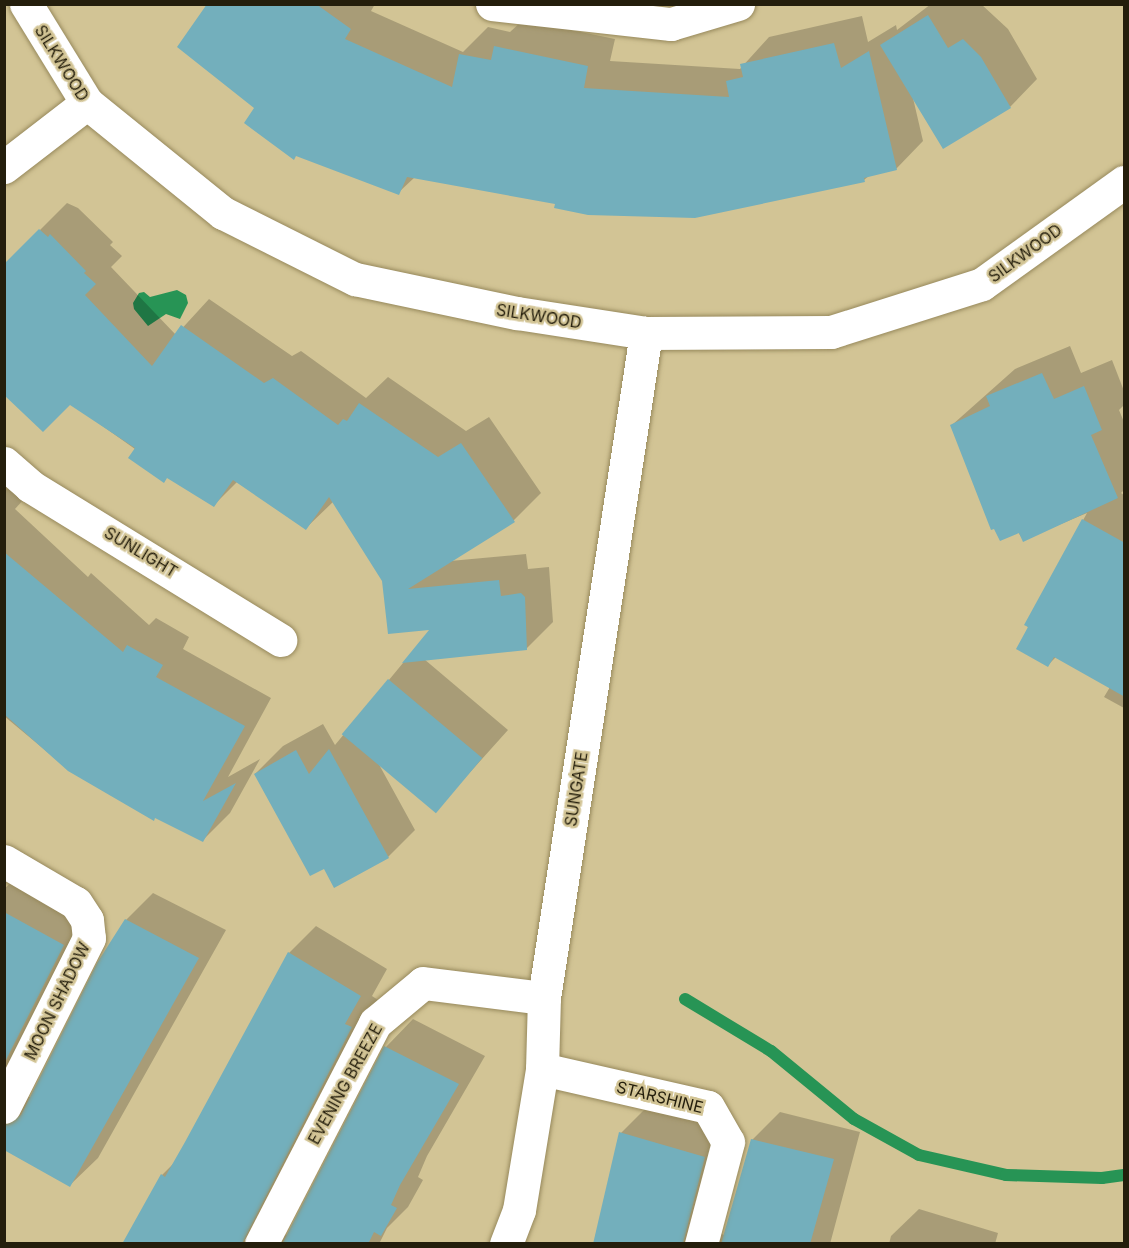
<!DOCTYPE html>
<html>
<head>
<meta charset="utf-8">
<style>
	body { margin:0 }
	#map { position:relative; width:1129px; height:1248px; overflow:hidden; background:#d2c495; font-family:Inter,sans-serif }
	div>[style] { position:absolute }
	.water>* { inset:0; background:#279455 }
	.shadow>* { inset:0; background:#0003 }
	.stream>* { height:12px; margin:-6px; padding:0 6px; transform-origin:6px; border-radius:6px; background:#279455 }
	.building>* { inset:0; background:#73afbc; transform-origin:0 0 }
	.roads { filter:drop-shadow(0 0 2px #97895c) drop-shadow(0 0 2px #97895c) }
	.minor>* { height:33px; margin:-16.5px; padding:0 16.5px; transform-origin:16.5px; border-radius:16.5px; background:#fff }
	span { translate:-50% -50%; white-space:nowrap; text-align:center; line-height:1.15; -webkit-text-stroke:5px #d2c495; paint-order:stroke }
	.street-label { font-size:16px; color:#241e0c }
	.frame { position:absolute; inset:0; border:6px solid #241e0c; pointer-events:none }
</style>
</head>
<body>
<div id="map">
	<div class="water">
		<div style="clip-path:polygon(177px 290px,186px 295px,188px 303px,180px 319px,166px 314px,148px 326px,134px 309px,133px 303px,139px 293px,144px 292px,150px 297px)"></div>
	</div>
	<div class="shadow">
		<div style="clip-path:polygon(209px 4px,375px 4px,371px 11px,463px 52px,488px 27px,510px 32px,523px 20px,615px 39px,610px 61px,740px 69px,769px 37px,862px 16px,868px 42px,896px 25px,897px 30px,931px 4px,981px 4px,1008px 29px,1037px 79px,1010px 107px,913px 98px,923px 141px,896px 169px,870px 175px,864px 180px,695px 217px,588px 213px,557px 203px,415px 177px,398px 193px,257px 108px)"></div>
		<div style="clip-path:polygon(67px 203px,78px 208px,113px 242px,110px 245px,122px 256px,111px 267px,176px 335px,209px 299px,292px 356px,301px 351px,366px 398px,388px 377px,466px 431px,489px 417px,541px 493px,514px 520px,450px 561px,526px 554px,528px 569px,549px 567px,553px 622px,526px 649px,424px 659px,508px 730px,438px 808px,376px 759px,415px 830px,388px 857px,324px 867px,255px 774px,283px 746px,323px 724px,335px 745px,432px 628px,384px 581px,334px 501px,306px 528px,238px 481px,214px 505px,70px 403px,40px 230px)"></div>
		<div style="clip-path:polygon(1070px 346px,1081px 373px,1112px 360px,1124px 391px,1124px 405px,1119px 410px,1124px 422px,1124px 490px,1121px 493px,1124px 495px,1124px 708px,1104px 697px,1110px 687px,1056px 657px,1048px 665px,1026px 624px,1087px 513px,1023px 540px,952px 425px,1015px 369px)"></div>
		<div style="clip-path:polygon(4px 464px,33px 489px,15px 509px,88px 577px,91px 573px,149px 625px,156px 618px,189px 637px,183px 649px,271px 698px,228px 777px,260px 759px,230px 813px,203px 840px,69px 770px,4px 716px)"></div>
		<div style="clip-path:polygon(17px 877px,91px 918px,24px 1097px,32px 1097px,126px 920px,153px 893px,226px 930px,98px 1158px,70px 1185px,4px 1133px,4px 889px)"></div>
		<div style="clip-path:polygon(316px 926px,387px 969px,372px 996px,378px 1000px,279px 1233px,288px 1235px,386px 1047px,413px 1019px,485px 1056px,427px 1156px,418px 1177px,423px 1180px,408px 1207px,387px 1228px,379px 1244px,124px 1244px,162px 1175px,175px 1162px,289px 953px)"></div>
		<div style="clip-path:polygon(648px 1106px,731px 1130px,714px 1230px,724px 1235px,752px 1140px,780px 1112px,860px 1132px,830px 1244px,594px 1244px,621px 1133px)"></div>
		<div style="clip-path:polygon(919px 1209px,998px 1233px,995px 1244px,889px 1244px,891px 1236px)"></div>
	</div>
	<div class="stream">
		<div style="left:685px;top:999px;width:100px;rotate:31.2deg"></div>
		<div style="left:771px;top:1051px;width:107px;rotate:39.3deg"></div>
		<div style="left:854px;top:1119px;width:74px;rotate:29deg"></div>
		<div style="left:919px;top:1155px;width:89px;rotate:12.9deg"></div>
		<div style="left:1006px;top:1175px;width:96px;rotate:1.8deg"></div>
		<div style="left:1102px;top:1178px;width:22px;rotate:-8deg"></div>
	</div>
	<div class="building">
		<div style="clip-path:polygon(207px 4px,316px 4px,351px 29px,345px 39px,452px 87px,459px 54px,491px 60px,494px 46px,588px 66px,584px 88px,729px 97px,726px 81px,743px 77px,740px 64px,834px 43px,841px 68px,869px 51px,897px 170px,864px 178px,865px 182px,695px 218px,588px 215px,554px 208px,555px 204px,407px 177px,399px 195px,296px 156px,294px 160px,244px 123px,254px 108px,177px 47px)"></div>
		<div style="clip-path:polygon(928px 15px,948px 48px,963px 39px,981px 57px,1011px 108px,943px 149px,880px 45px)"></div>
		<div style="clip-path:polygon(39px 229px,48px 237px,50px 234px,86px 271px,84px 273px,96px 284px,85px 295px,152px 366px,181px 325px,264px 383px,273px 378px,338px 425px,343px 419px,347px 421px,359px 403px,438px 457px,461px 443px,515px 522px,408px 589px,499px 580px,501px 596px,521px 593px,525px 597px,527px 650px,402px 663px,429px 630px,388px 634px,382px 581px,329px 497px,306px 530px,233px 480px,214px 507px,167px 478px,164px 483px,128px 458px,135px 448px,70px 405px,43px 432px,4px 395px,4px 264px)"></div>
		<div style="clip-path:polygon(1042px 373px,1054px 399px,1084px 386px,1102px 430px,1091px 435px,1118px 498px,1023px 542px,1019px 533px,1000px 541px,994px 529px,991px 530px,950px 425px,990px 406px,986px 396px)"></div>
		<div style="clip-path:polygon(1082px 519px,1125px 543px,1125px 697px,1054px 657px,1048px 667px,1016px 649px,1028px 627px,1024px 625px)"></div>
		<div style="clip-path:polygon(4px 552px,123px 652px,127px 645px,163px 665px,156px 677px,245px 726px,203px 801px,236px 783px,203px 842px,155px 818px,154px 821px,68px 771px,4px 714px)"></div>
		<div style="left:388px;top:679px;width:123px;height:72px;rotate:40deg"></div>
		<div style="clip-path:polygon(329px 749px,389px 858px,334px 888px,324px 869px,310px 876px,254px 774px,296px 750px,309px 774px)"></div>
		<div style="clip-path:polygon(4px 912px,64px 945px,4px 1064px)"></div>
		<div style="clip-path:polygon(125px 919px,199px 958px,70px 1187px,4px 1150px,4px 1126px,21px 1115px,97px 963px)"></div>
		<div style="clip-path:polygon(288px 952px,361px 996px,345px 1024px,352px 1027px,242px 1244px,122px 1244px,161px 1174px,165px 1177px,185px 1142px)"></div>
		<div style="clip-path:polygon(384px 1046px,459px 1084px,400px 1185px,391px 1205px,397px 1208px,381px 1236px,374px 1232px,368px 1244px,282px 1244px)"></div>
		<div style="clip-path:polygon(619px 1132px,705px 1157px,683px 1244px,593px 1244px)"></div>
		<div style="clip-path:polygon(751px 1139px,834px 1159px,810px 1244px,721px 1244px)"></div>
	</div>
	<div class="roads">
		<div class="minor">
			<div style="left:26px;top:4px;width:116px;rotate:58.4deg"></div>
			<div style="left:87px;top:103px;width:175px;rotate:39deg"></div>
			<div style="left:223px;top:213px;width:148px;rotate:26.6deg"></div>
			<div style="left:355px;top:279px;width:166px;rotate:11.9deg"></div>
			<div style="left:517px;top:313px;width:131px;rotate:8.8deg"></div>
			<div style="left:646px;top:333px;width:185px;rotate:-0.3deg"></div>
			<div style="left:831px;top:332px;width:158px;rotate:-17.6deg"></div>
			<div style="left:982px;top:284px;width:175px;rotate:-35.7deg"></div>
			<div style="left:492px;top:4px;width:180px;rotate:6.4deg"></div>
			<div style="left:671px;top:24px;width:70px;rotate:-16.6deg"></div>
			<div style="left:4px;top:167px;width:105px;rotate:-37.6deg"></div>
			<div style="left:4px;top:463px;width:35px;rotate:41deg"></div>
			<div style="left:30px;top:486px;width:294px;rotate:31.6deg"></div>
			<div style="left:4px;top:861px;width:83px;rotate:30.3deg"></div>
			<div style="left:76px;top:903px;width:20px;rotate:57deg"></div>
			<div style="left:87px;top:920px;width:18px;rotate:84deg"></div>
			<div style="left:89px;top:938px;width:189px;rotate:116.7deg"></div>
			<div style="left:542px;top:1069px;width:170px;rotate:12.9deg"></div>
			<div style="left:708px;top:1107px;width:40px;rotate:60.3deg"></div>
			<div style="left:728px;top:1142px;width:106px;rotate:104.8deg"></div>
			<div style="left:261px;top:1244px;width:249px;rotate:-62.7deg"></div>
			<div style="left:375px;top:1023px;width:62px;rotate:-39.8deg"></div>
			<div style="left:423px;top:983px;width:122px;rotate:7.1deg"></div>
			<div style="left:506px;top:1244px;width:36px;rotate:-69deg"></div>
			<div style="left:519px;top:1210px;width:143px;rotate:-80.7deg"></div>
			<div style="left:542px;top:1069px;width:71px;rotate:-88.4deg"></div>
			<div style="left:544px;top:998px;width:673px;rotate:-81.28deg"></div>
		</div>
	</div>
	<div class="street-label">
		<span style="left:62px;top:63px;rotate:58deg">SILKWOOD</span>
		<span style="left:1025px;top:253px;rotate:-36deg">SILKWOOD</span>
		<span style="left:539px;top:316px;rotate:9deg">SILKWOOD</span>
		<span style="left:141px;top:552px;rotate:31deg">SUNLIGHT</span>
		<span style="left:576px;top:789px;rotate:-81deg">SUNGATE</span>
		<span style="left:57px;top:1001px;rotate:-64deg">MOON SHADOW</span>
		<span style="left:345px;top:1084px;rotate:-61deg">EVENING BREEZE</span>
		<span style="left:660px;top:1097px;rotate:14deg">STARSHINE</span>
	</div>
	<div class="frame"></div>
</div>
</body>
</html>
